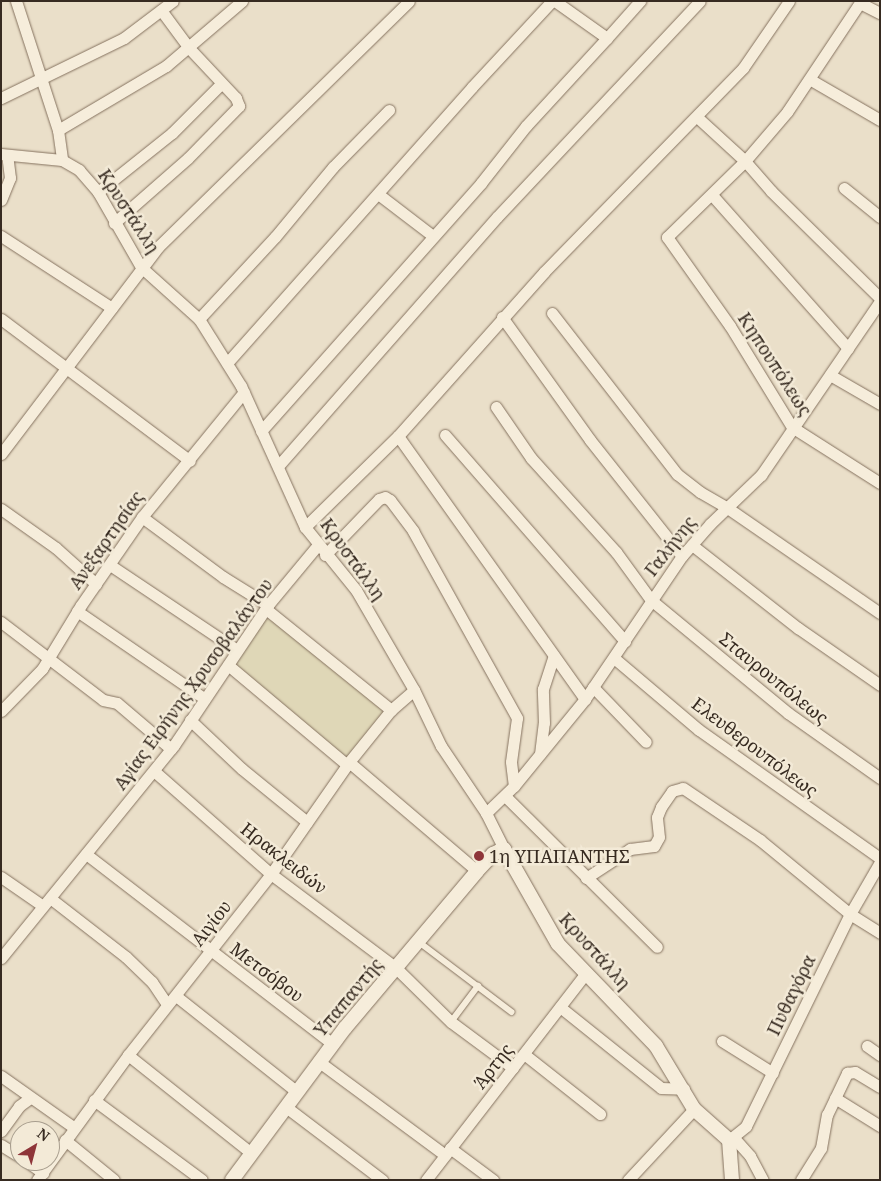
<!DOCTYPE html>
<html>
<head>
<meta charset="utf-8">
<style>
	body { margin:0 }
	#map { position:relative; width:881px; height:1181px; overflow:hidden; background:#eadfc9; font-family:"Noto Serif",serif }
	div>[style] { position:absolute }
	.farmland>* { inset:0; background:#dfd7b7 }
	.roads { filter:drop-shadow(0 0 1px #85725f) drop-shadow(0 0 1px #85725f) }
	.service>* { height:5.5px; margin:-2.75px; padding:0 2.75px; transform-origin:2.75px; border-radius:2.75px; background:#f6eddb }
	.minor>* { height:11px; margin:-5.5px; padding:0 5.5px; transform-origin:5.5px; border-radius:5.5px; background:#f6eddb }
	.tertiary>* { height:14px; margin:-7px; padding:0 7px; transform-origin:7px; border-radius:7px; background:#f6eddb }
	.dots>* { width:14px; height:14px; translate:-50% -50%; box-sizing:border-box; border:2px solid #f3ead7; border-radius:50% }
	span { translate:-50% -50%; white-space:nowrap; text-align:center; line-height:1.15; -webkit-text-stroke:5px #f3ead7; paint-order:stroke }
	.street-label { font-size:18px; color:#372b21 }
	.poi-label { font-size:18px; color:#372b21 }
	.left { translate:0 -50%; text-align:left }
	.frame { position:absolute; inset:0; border:2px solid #372b21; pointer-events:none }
	.north { position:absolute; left:10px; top:1121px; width:50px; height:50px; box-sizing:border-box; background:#f3ead7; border:1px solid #a89e8e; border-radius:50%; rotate:37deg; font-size:14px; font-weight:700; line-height:20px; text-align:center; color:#372b21 }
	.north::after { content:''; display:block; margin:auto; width:18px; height:22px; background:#8e3539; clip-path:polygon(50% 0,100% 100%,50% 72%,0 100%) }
</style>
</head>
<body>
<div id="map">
	<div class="farmland">
		<div style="clip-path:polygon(267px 614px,385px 712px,348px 757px,343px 758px,233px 665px)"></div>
	</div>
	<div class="roads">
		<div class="service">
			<div style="left:419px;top:942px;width:116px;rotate:37deg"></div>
			<div style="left:451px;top:1022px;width:45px;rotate:-53.1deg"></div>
		</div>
		<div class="minor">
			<div style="left:16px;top:1px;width:136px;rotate:72deg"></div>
			<div style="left:58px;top:130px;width:30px;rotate:82deg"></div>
			<div style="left:861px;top:1px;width:133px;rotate:123.7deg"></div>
			<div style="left:787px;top:112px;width:65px;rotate:130.6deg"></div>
			<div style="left:745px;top:161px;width:109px;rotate:135.7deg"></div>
			<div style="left:667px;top:237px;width:109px;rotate:54.7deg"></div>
			<div style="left:730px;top:326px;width:119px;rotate:58.5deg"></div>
			<div style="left:792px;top:427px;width:104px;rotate:32.5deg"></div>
			<div style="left:860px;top:3px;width:22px;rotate:27deg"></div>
			<div style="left:607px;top:38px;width:50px;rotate:-48.3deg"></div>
			<div style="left:811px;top:80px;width:80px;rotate:30.1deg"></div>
			<div style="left:1px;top:98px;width:137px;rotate:-26deg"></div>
			<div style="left:124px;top:38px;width:61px;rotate:-37.1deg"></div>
			<div style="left:697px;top:117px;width:65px;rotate:42.5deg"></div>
			<div style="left:745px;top:161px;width:40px;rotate:49deg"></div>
			<div style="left:771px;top:191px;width:153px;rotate:44.5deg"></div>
			<div style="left:58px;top:130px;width:126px;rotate:-30.7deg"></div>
			<div style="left:166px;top:66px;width:100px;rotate:-40.5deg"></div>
			<div style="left:1px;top:154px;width:61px;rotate:5.6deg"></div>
			<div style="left:62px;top:160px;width:20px;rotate:30deg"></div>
			<div style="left:79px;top:170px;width:29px;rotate:49deg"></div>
			<div style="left:98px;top:192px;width:86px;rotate:60.2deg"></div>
			<div style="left:141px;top:267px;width:78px;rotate:41.9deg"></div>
			<div style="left:199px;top:319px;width:79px;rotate:57.9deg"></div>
			<div style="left:241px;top:386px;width:155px;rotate:65.6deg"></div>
			<div style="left:305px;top:527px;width:81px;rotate:51deg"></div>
			<div style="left:356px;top:590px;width:116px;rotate:59.9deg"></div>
			<div style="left:414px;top:690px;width:62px;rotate:64.3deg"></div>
			<div style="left:441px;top:746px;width:81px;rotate:56.1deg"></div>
			<div style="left:486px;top:813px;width:40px;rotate:63.4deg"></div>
			<div style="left:844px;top:188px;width:46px;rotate:38.9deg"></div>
			<div style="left:98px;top:192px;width:95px;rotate:-38.6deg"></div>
			<div style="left:172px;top:133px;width:69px;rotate:-45deg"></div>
			<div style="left:378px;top:194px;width:69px;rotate:37.4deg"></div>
			<div style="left:712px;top:195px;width:205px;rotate:48.4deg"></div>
			<div style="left:1px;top:200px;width:24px;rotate:-68deg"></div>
			<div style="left:10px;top:178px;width:23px;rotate:-97deg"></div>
			<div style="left:114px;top:223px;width:98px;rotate:-41.3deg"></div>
			<div style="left:188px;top:158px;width:73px;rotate:-45.6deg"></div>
			<div style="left:239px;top:106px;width:9px;rotate:-111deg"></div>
			<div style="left:236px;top:98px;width:69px;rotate:-133.2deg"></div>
			<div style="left:189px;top:48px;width:47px;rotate:-126.4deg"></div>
			<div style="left:1px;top:236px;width:132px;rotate:33deg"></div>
			<div style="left:552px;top:313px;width:204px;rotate:52.2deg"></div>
			<div style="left:677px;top:474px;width:29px;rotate:38deg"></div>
			<div style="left:700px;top:492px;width:34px;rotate:30deg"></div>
			<div style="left:729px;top:509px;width:183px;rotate:34.6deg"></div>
			<div style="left:502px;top:317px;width:151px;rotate:54.4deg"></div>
			<div style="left:590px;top:440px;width:148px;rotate:51.6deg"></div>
			<div style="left:1px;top:319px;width:236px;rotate:36.9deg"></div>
			<div style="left:199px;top:319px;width:112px;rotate:-47.2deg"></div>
			<div style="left:275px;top:237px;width:91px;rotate:-50.4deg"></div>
			<div style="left:333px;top:167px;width:80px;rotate:-45.5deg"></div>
			<div style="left:227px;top:363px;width:369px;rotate:-48.4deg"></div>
			<div style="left:472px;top:87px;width:117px;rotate:-47.1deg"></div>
			<div style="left:830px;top:375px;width:58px;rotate:30.1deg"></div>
			<div style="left:496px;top:407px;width:62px;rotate:55.5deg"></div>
			<div style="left:531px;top:458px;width:127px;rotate:47.9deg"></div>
			<div style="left:616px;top:552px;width:59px;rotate:53.9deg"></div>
			<div style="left:651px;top:600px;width:178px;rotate:39.5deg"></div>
			<div style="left:788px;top:713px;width:113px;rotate:35.2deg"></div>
			<div style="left:261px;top:431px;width:332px;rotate:-48.4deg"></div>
			<div style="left:481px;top:183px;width:73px;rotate:-51.7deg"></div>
			<div style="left:526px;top:126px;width:120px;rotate:-47.4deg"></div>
			<div style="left:607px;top:38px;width:64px;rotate:-144.6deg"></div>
			<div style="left:445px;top:435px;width:274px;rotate:48.9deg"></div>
			<div style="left:398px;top:436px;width:323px;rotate:54.6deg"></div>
			<div style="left:1px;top:454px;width:260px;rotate:-52.8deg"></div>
			<div style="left:158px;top:247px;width:351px;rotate:-44.4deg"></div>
			<div style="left:279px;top:465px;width:330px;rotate:-48.7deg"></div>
			<div style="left:497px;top:217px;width:296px;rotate:-46.8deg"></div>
			<div style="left:1px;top:509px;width:67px;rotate:35.3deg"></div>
			<div style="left:56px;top:548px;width:54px;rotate:42deg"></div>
			<div style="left:142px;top:517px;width:101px;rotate:36.5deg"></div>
			<div style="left:223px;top:577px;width:53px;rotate:31.9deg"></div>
			<div style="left:305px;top:527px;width:130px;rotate:-44.4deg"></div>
			<div style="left:398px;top:436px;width:220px;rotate:-48.3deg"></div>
			<div style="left:544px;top:272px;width:285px;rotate:-45.7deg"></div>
			<div style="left:743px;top:68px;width:81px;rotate:-55.5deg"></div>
			<div style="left:692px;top:545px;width:135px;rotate:38.1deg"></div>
			<div style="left:798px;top:628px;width:100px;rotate:34.8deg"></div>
			<div style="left:325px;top:555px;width:78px;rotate:-46deg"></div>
			<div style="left:379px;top:499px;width:6px;rotate:-18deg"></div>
			<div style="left:385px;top:497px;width:6px;rotate:31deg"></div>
			<div style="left:390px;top:500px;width:39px;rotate:53deg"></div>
			<div style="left:413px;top:531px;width:214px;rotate:60.9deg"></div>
			<div style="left:517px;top:718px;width:44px;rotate:97.8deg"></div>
			<div style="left:511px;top:762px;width:24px;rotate:83deg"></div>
			<div style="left:110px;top:565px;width:153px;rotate:33.8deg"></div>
			<div style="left:266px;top:609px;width:161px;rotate:38.9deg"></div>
			<div style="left:77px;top:611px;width:155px;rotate:34.5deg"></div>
			<div style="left:1px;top:622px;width:128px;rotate:37.4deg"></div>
			<div style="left:103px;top:700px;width:14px;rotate:12deg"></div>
			<div style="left:117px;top:703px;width:71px;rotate:40.4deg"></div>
			<div style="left:614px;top:658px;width:111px;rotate:40.3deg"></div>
			<div style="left:699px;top:730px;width:222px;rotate:35.3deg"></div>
			<div style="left:228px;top:665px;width:155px;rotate:40deg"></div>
			<div style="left:593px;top:687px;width:76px;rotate:46.1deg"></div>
			<div style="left:1px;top:711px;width:59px;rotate:-45.7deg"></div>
			<div style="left:42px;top:669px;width:75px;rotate:-58.6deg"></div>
			<div style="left:81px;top:605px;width:107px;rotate:-55.3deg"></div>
			<div style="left:142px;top:517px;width:161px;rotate:-50.8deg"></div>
			<div style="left:190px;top:720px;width:71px;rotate:43.3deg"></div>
			<div style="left:242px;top:769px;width:84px;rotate:39.2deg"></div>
			<div style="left:540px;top:754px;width:31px;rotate:-83deg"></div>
			<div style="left:544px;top:723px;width:34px;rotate:-92deg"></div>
			<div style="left:543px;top:689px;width:35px;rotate:-72deg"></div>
			<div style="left:349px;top:762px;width:168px;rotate:40.4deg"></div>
			<div style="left:154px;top:771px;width:156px;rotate:41.4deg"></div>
			<div style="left:271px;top:874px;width:156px;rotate:36.9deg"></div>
			<div style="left:396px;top:968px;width:77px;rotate:44.5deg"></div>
			<div style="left:451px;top:1022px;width:77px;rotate:36.6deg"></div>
			<div style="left:505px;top:796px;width:214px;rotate:44.8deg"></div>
			<div style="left:486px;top:813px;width:39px;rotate:-44deg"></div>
			<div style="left:514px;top:786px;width:112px;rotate:-50.8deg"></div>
			<div style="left:585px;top:699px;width:173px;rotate:-55.9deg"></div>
			<div style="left:682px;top:556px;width:43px;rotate:-48.8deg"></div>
			<div style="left:710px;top:524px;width:71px;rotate:-43.9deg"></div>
			<div style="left:761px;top:475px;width:211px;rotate:-55.6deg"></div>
			<div style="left:86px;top:854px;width:312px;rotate:37.6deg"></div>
			<div style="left:1px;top:877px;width:51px;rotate:34.6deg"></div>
			<div style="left:586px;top:878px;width:53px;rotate:-33.4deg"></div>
			<div style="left:630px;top:849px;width:24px;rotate:-7deg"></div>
			<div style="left:654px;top:846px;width:10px;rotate:-61deg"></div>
			<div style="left:659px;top:837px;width:20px;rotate:-96deg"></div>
			<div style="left:657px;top:817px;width:11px;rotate:-68deg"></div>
			<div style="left:661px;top:807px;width:19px;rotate:-55deg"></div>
			<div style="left:672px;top:791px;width:11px;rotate:-15deg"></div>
			<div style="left:683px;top:788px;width:93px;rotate:34deg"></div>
			<div style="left:760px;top:840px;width:117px;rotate:39.4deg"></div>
			<div style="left:850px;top:914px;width:36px;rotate:32deg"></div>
			<div style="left:50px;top:898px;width:96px;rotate:37.8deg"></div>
			<div style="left:126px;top:957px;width:36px;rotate:44deg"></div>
			<div style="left:152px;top:982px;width:27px;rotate:56deg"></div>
			<div style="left:1px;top:958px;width:274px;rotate:-50.9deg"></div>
			<div style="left:174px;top:745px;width:169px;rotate:-56.1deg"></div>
			<div style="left:268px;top:605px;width:77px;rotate:-50.3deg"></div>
			<div style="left:176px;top:996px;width:154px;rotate:38.4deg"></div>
			<div style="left:560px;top:1007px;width:129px;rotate:38.7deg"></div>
			<div style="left:661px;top:1088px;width:23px;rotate:2deg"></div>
			<div style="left:722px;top:1041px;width:60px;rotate:32.1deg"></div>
			<div style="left:867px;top:1046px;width:16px;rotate:35deg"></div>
			<div style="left:524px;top:1054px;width:97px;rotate:38.3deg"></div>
			<div style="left:128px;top:1055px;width:157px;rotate:38.5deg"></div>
			<div style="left:318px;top:1061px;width:158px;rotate:36.5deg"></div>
			<div style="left:1px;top:1076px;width:88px;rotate:35.3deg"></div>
			<div style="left:835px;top:1098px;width:53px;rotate:31.9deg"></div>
			<div style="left:94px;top:1100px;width:134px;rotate:36.5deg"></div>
			<div style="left:286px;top:1107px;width:121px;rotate:37.2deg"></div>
			<div style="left:1px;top:1131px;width:31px;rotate:-54deg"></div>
			<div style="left:19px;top:1106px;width:14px;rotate:-36deg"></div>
			<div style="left:734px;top:1138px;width:24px;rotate:48deg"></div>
			<div style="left:750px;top:1156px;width:27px;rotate:62deg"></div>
			<div style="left:65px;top:1140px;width:63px;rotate:39.2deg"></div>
			<div style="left:729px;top:1140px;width:22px;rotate:-39deg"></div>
			<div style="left:746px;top:1126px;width:236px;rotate:-63.9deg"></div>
			<div style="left:850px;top:914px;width:60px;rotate:-60deg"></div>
			<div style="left:1px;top:1145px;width:22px;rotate:32deg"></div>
			<div style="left:450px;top:1148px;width:54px;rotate:36.7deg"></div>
			<div style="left:26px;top:1161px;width:21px;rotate:35deg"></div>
			<div style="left:37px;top:1180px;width:155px;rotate:-53.9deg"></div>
			<div style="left:128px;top:1055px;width:231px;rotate:-51.7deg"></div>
			<div style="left:271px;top:874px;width:136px;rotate:-55.1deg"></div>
			<div style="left:349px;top:762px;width:67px;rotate:-51.1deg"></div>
			<div style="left:391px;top:710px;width:30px;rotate:-41deg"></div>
			<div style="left:426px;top:1180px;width:262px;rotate:-52.3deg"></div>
			<div style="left:628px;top:1180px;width:97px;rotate:-47.1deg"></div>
			<div style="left:801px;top:1180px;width:38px;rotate:-58deg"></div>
			<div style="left:821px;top:1148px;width:34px;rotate:-80deg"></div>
			<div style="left:827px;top:1115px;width:47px;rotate:-64.5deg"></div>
			<div style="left:847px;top:1073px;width:8px;rotate:-7deg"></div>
			<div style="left:855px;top:1072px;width:29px;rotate:31deg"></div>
		</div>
		<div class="tertiary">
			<div style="left:232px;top:1180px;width:189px;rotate:-53.4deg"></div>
			<div style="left:345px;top:1028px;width:205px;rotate:-49.9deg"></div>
			<div style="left:477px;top:871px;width:23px;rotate:-47deg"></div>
			<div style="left:493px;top:854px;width:12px;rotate:-24deg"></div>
			<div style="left:504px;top:849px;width:109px;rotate:60.4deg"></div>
			<div style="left:558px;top:944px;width:141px;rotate:46.1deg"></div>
			<div style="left:656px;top:1046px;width:74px;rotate:58.9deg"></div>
			<div style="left:694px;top:1109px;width:47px;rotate:41.5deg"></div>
			<div style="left:729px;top:1140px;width:40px;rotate:85.7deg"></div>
		</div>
	</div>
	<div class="dots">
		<div style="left:479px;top:856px;background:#8e3539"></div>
	</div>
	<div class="street-label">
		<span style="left:129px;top:211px;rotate:57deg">Κρυστάλλη</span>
		<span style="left:775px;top:364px;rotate:57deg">Κηπουπόλεως</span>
		<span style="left:106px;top:540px;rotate:-55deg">Ανεξαρτησίας</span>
		<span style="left:670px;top:546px;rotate:-52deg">Γαλήνης</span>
		<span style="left:353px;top:559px;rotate:54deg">Κρυστάλλη</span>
		<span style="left:774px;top:678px;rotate:39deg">Σταυρουπόλεως</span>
		<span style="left:193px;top:684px;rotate:-54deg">Αγίας Ειρήνης Χρυσοβαλάντου</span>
		<span style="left:755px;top:747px;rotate:37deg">Ελευθερουπόλεως</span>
		<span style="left:284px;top:858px;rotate:38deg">Ηρακλειδών</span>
		<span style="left:211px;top:923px;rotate:-52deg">Αιγίου</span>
		<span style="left:595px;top:951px;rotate:48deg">Κρυστάλλη</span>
		<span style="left:267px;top:972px;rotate:37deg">Μετσόβου</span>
		<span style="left:791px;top:995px;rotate:-64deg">Πυθαγόρα</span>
		<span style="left:348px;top:997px;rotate:-50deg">Υπαπαντής</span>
		<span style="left:493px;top:1066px;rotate:-52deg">Άρτης</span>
	</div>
	<div class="poi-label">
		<span class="left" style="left:489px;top:856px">1η ΥΠΑΠΑΝΤΗΣ</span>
	</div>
	<div class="frame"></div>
	<div class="north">N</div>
</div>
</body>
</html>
